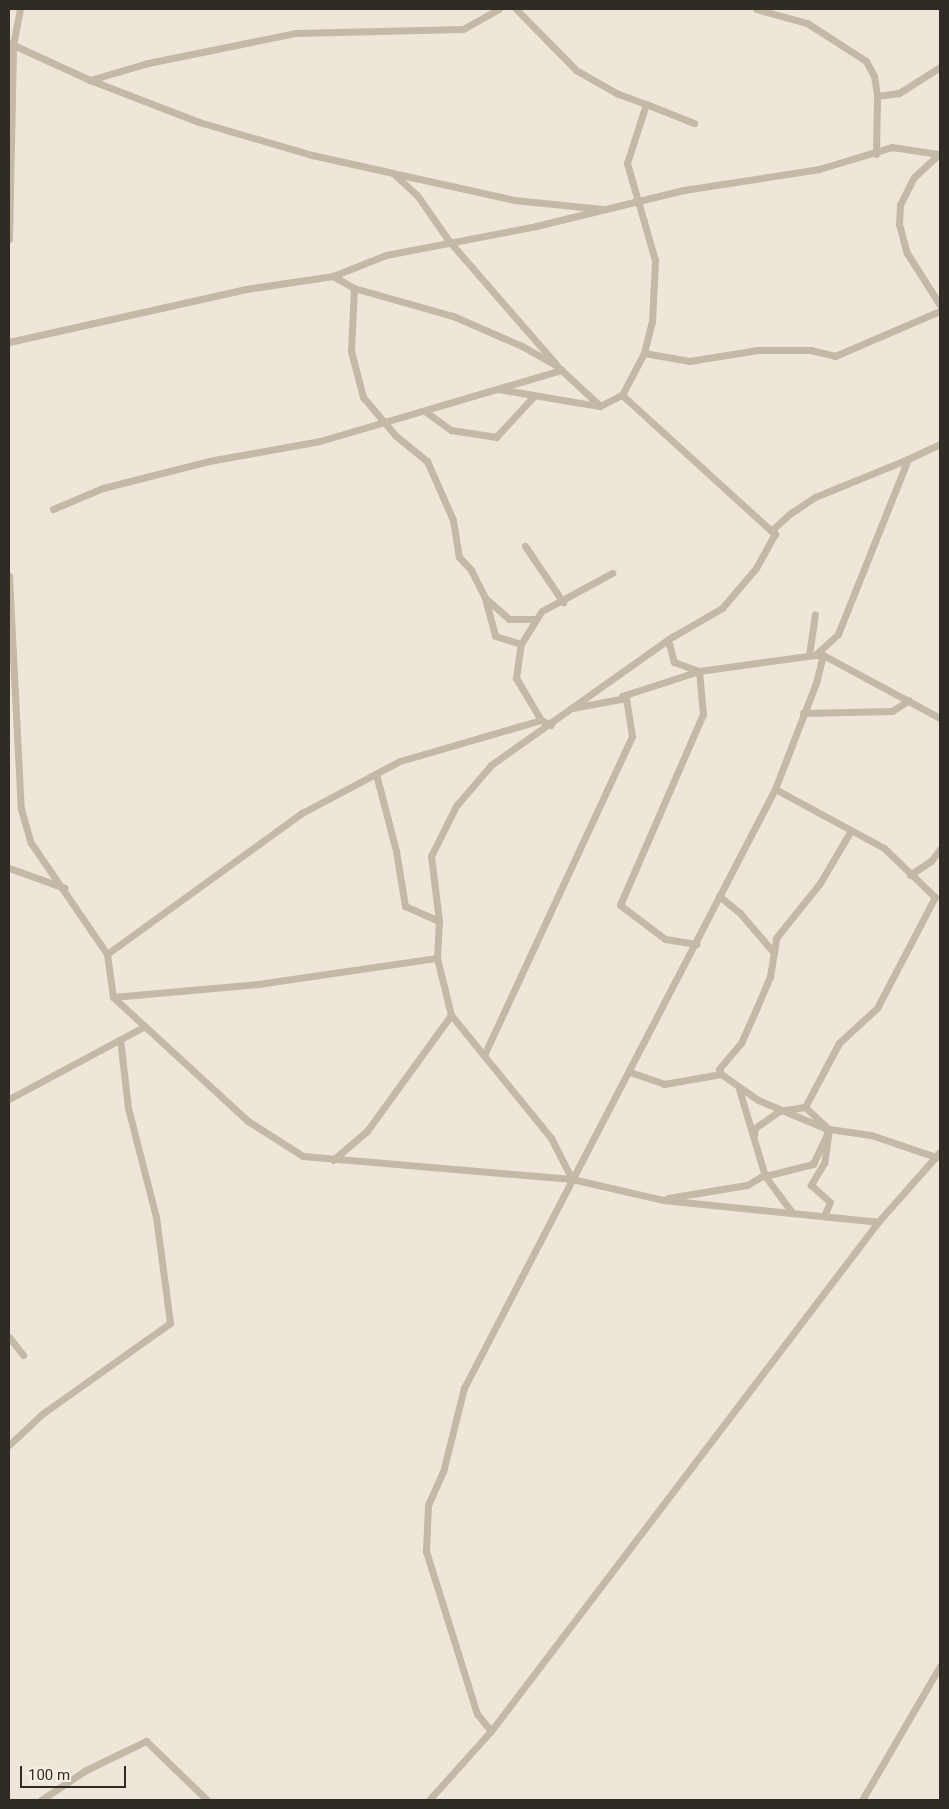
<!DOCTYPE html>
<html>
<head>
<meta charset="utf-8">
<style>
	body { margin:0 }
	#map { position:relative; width:949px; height:1809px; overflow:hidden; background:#eee7d9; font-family:Roboto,sans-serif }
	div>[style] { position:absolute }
	.minor>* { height:7px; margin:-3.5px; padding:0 3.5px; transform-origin:3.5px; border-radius:3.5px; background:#c4b8a6 }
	span { translate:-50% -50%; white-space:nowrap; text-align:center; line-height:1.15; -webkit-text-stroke:5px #f6f1e4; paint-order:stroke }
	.frame { position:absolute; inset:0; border:10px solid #312b26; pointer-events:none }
	.scale { position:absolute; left:20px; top:1766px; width:106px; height:22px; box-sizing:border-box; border:2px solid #312b26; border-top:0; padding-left:6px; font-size:15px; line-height:18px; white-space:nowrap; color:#312b26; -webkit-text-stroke:4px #f6f1e4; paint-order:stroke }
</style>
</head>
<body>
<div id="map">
	<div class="minor">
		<div style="left:756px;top:9px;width:53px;rotate:15.4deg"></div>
		<div style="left:807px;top:23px;width:70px;rotate:32.8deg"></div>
		<div style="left:866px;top:61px;width:17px;rotate:62deg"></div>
		<div style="left:874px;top:76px;width:20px;rotate:81deg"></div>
		<div style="left:877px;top:96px;width:58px;rotate:91deg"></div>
		<div style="left:9px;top:43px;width:89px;rotate:24.6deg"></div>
		<div style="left:90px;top:80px;width:117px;rotate:21.1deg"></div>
		<div style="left:199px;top:122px;width:118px;rotate:16.3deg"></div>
		<div style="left:312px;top:155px;width:83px;rotate:12.5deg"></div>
		<div style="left:393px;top:173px;width:33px;rotate:43deg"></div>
		<div style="left:417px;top:195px;width:56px;rotate:55.2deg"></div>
		<div style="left:449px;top:241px;width:162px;rotate:49deg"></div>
		<div style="left:90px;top:80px;width:60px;rotate:-16.3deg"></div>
		<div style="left:148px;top:63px;width:151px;rotate:-11.5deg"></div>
		<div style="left:296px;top:33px;width:167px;rotate:-1.4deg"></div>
		<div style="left:463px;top:29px;width:41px;rotate:-29.1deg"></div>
		<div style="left:877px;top:96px;width:22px;rotate:-8deg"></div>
		<div style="left:899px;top:93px;width:49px;rotate:-32.4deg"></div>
		<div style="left:646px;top:104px;width:52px;rotate:21.6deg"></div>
		<div style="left:940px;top:153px;width:35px;rotate:137deg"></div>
		<div style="left:914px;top:177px;width:31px;rotate:117deg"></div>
		<div style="left:900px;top:205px;width:19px;rotate:93deg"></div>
		<div style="left:899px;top:224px;width:30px;rotate:75deg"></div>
		<div style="left:907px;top:253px;width:62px;rotate:57.6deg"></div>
		<div style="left:397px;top:174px;width:120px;rotate:12.5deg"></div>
		<div style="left:514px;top:200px;width:89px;rotate:5.8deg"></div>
		<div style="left:9px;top:239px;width:194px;rotate:-88.8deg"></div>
		<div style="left:13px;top:45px;width:37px;rotate:-79deg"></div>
		<div style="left:333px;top:276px;width:24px;rotate:30deg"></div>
		<div style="left:354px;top:288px;width:103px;rotate:15.8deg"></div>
		<div style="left:453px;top:316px;width:75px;rotate:23.5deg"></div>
		<div style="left:522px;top:346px;width:40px;rotate:29.7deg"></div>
		<div style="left:557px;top:366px;width:59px;rotate:42.9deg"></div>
		<div style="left:600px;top:406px;width:25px;rotate:-27deg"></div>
		<div style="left:622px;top:395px;width:47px;rotate:-62.4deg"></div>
		<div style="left:644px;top:353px;width:32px;rotate:-76deg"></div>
		<div style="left:652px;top:322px;width:62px;rotate:-87.2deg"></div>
		<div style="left:655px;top:260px;width:101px;rotate:-106.1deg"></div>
		<div style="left:627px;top:163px;width:62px;rotate:-72.1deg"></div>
		<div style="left:646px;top:104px;width:30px;rotate:-160deg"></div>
		<div style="left:618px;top:94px;width:48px;rotate:-150.3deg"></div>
		<div style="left:576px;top:70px;width:86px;rotate:-134.5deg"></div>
		<div style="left:354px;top:288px;width:63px;rotate:92.7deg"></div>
		<div style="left:351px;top:351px;width:48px;rotate:75.4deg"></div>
		<div style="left:363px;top:397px;width:51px;rotate:49.8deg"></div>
		<div style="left:396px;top:436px;width:40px;rotate:39deg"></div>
		<div style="left:427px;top:461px;width:64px;rotate:66.2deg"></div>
		<div style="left:453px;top:520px;width:37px;rotate:81deg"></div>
		<div style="left:459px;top:557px;width:18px;rotate:47deg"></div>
		<div style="left:471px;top:570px;width:31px;rotate:63deg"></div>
		<div style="left:485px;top:598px;width:39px;rotate:75deg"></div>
		<div style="left:495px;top:636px;width:27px;rotate:17deg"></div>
		<div style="left:9px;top:342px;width:243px;rotate:-12.6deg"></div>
		<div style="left:246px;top:289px;width:88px;rotate:-8.5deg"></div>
		<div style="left:333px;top:276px;width:57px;rotate:-21.6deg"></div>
		<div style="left:386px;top:255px;width:153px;rotate:-10.9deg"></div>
		<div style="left:536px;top:226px;width:152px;rotate:-13.7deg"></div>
		<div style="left:684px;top:190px;width:137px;rotate:-8.8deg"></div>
		<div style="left:819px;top:169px;width:76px;rotate:-16.8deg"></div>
		<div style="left:892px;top:147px;width:47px;rotate:8.7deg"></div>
		<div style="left:644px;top:353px;width:46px;rotate:10.1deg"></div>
		<div style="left:689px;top:361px;width:70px;rotate:-9.1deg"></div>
		<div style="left:758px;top:350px;width:52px"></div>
		<div style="left:810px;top:350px;width:26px;rotate:13deg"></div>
		<div style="left:835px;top:356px;width:114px;rotate:-23.2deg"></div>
		<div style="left:498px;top:389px;width:101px;rotate:9.6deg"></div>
		<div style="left:622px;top:395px;width:207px;rotate:42.3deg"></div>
		<div style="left:426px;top:412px;width:31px;rotate:36deg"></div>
		<div style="left:451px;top:430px;width:46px;rotate:8.8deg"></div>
		<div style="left:496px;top:437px;width:54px;rotate:-47.2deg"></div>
		<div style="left:53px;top:509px;width:54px;rotate:-22.8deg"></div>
		<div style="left:103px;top:488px;width:109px;rotate:-14.3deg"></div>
		<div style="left:209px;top:461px;width:113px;rotate:-10.2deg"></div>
		<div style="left:320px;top:441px;width:252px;rotate:-16.4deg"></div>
		<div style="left:525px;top:546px;width:68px;rotate:55.8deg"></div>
		<div style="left:9px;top:576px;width:233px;rotate:87.1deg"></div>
		<div style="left:21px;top:809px;width:35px;rotate:74deg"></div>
		<div style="left:31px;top:843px;width:135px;rotate:55.6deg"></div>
		<div style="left:107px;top:954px;width:43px;rotate:82.1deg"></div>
		<div style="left:113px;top:997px;width:183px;rotate:42.6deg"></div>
		<div style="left:248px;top:1121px;width:65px;rotate:32.5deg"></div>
		<div style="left:303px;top:1156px;width:270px;rotate:4.9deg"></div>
		<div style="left:572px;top:1179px;width:93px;rotate:13deg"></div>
		<div style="left:663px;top:1200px;width:216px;rotate:5.8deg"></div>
		<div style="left:485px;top:598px;width:32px;rotate:41deg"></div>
		<div style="left:509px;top:619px;width:26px"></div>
		<div style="left:668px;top:640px;width:23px;rotate:75deg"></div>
		<div style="left:674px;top:662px;width:27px;rotate:20deg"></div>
		<div style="left:699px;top:671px;width:43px;rotate:84.7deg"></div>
		<div style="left:703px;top:714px;width:208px;rotate:113.5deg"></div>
		<div style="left:620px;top:905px;width:56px;rotate:37.1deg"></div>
		<div style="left:665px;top:939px;width:32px;rotate:9deg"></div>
		<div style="left:809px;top:655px;width:41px;rotate:-81.7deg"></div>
		<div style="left:823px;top:655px;width:133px;rotate:28.3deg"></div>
		<div style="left:572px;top:708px;width:55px;rotate:-10.5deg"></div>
		<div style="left:626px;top:698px;width:4px;rotate:-153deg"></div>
		<div style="left:622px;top:696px;width:81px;rotate:-18deg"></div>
		<div style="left:699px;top:671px;width:117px;rotate:-7.9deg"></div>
		<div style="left:803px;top:713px;width:89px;rotate:-1.3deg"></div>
		<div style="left:892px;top:711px;width:20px;rotate:-33deg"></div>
		<div style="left:541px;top:720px;width:49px;rotate:-120.8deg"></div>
		<div style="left:516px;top:678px;width:34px;rotate:-82deg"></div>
		<div style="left:521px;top:644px;width:39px;rotate:-58deg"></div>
		<div style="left:542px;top:611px;width:80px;rotate:-28.5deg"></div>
		<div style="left:376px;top:774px;width:80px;rotate:75.4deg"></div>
		<div style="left:396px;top:851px;width:56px;rotate:80.7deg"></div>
		<div style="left:405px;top:906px;width:37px;rotate:24deg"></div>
		<div style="left:775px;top:789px;width:124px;rotate:28.4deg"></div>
		<div style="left:884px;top:848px;width:71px;rotate:43.9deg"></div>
		<div style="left:935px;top:897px;width:125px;rotate:117.6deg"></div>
		<div style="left:877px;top:1008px;width:52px;rotate:137.4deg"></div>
		<div style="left:839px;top:1043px;width:72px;rotate:118deg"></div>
		<div style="left:805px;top:1107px;width:33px;rotate:43deg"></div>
		<div style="left:829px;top:1129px;width:34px;rotate:98deg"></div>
		<div style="left:824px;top:1163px;width:26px;rotate:121deg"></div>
		<div style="left:811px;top:1185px;width:25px;rotate:42deg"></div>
		<div style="left:830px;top:1202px;width:13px;rotate:113deg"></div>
		<div style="left:9px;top:868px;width:59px;rotate:19.7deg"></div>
		<div style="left:910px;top:875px;width:25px;rotate:-34deg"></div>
		<div style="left:931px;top:861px;width:15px;rotate:-53deg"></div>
		<div style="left:719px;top:896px;width:27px;rotate:39deg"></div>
		<div style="left:740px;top:913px;width:52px;rotate:49.6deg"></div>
		<div style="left:774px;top:953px;width:15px;rotate:-82deg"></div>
		<div style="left:776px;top:938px;width:70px;rotate:-51.3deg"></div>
		<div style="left:820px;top:883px;width:59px;rotate:-59.5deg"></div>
		<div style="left:107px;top:954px;width:241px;rotate:-35.9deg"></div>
		<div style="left:302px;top:813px;width:111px;rotate:-28deg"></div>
		<div style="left:400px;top:761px;width:147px;rotate:-16.2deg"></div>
		<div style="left:541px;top:720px;width:11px;rotate:27deg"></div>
		<div style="left:113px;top:997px;width:146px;rotate:-5.1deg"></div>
		<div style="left:258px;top:984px;width:181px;rotate:-8.3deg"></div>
		<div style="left:485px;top:1053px;width:349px;rotate:-65.1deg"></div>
		<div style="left:632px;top:736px;width:38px;rotate:-99deg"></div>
		<div style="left:630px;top:1072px;width:36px;rotate:19deg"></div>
		<div style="left:664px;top:1084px;width:58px;rotate:-10deg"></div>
		<div style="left:721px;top:1074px;width:45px;rotate:35.1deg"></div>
		<div style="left:758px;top:1100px;width:73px;rotate:22.7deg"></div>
		<div style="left:721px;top:1074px;width:5px;rotate:-112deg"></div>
		<div style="left:719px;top:1069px;width:34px;rotate:-50deg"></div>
		<div style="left:741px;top:1043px;width:39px;rotate:-66deg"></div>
		<div style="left:757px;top:1007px;width:33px;rotate:-67deg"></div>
		<div style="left:770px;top:977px;width:24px;rotate:-81deg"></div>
		<div style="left:739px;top:1089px;width:91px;rotate:73.4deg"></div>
		<div style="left:765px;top:1176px;width:44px;rotate:53.4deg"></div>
		<div style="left:9px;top:1099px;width:154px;rotate:-28.2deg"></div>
		<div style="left:754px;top:1135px;width:7px;rotate:-82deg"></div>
		<div style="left:755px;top:1128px;width:29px;rotate:-35deg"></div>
		<div style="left:779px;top:1111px;width:26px;rotate:-9deg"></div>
		<div style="left:333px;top:1160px;width:45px;rotate:-40.5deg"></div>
		<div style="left:367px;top:1131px;width:143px;rotate:-54.1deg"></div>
		<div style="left:572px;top:1179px;width:46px;rotate:-117.1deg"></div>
		<div style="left:551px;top:1138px;width:159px;rotate:-129.1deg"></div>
		<div style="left:451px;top:1015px;width:59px;rotate:-103.8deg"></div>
		<div style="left:437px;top:958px;width:37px;rotate:-87deg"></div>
		<div style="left:439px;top:921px;width:65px;rotate:-97deg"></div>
		<div style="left:431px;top:856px;width:56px;rotate:-63.4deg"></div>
		<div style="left:456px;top:806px;width:54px;rotate:-49.5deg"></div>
		<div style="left:491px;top:765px;width:222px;rotate:-35.3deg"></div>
		<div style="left:672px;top:637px;width:58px;rotate:-30.1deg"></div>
		<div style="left:722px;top:608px;width:52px;rotate:-49.6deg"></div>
		<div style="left:756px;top:568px;width:39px;rotate:-61deg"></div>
		<div style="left:775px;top:534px;width:5px;rotate:-112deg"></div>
		<div style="left:773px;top:529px;width:24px;rotate:-42deg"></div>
		<div style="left:791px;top:513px;width:29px;rotate:-34deg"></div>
		<div style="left:815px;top:497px;width:100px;rotate:-22.2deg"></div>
		<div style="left:668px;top:1198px;width:80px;rotate:-9.3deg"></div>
		<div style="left:747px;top:1185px;width:16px;rotate:-30deg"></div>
		<div style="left:761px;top:1177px;width:54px;rotate:-14deg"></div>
		<div style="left:813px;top:1164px;width:38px;rotate:-65deg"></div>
		<div style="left:829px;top:1129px;width:42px;rotate:8.1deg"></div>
		<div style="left:871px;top:1135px;width:69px;rotate:18.7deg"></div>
		<div style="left:9px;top:1337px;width:23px;rotate:52deg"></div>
		<div style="left:9px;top:1445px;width:45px;rotate:-43.2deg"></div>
		<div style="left:42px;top:1414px;width:157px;rotate:-35.4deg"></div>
		<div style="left:170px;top:1323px;width:107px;rotate:-97.5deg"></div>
		<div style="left:156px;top:1217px;width:113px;rotate:-104.4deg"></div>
		<div style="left:128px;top:1108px;width:69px;rotate:-96.6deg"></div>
		<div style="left:491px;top:1731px;width:22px;rotate:-129deg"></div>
		<div style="left:477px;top:1714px;width:171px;rotate:-107.4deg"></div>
		<div style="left:426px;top:1551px;width:46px;rotate:-87.5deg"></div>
		<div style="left:428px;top:1505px;width:36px;rotate:-66deg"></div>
		<div style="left:443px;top:1472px;width:87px;rotate:-76deg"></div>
		<div style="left:464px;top:1388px;width:675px;rotate:-62.56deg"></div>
		<div style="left:775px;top:789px;width:114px;rotate:-68.9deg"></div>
		<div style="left:816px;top:683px;width:29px;rotate:-76deg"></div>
		<div style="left:823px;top:655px;width:8px;rotate:180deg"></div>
		<div style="left:815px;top:655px;width:31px;rotate:-42deg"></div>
		<div style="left:838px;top:634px;width:188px;rotate:-68.2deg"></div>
		<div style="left:908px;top:459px;width:35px;rotate:-25deg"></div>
		<div style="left:41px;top:1800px;width:54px;rotate:-33.7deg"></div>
		<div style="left:86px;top:1770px;width:67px;rotate:-25.8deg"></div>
		<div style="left:146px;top:1741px;width:85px;rotate:44deg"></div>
		<div style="left:429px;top:1800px;width:93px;rotate:-48.1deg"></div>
		<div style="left:491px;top:1731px;width:639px;rotate:-52.75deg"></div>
		<div style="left:878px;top:1222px;width:94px;rotate:-48.5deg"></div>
		<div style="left:862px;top:1800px;width:155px;rotate:-59.8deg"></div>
	</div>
	<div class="frame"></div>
	<div class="scale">100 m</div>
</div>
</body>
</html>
